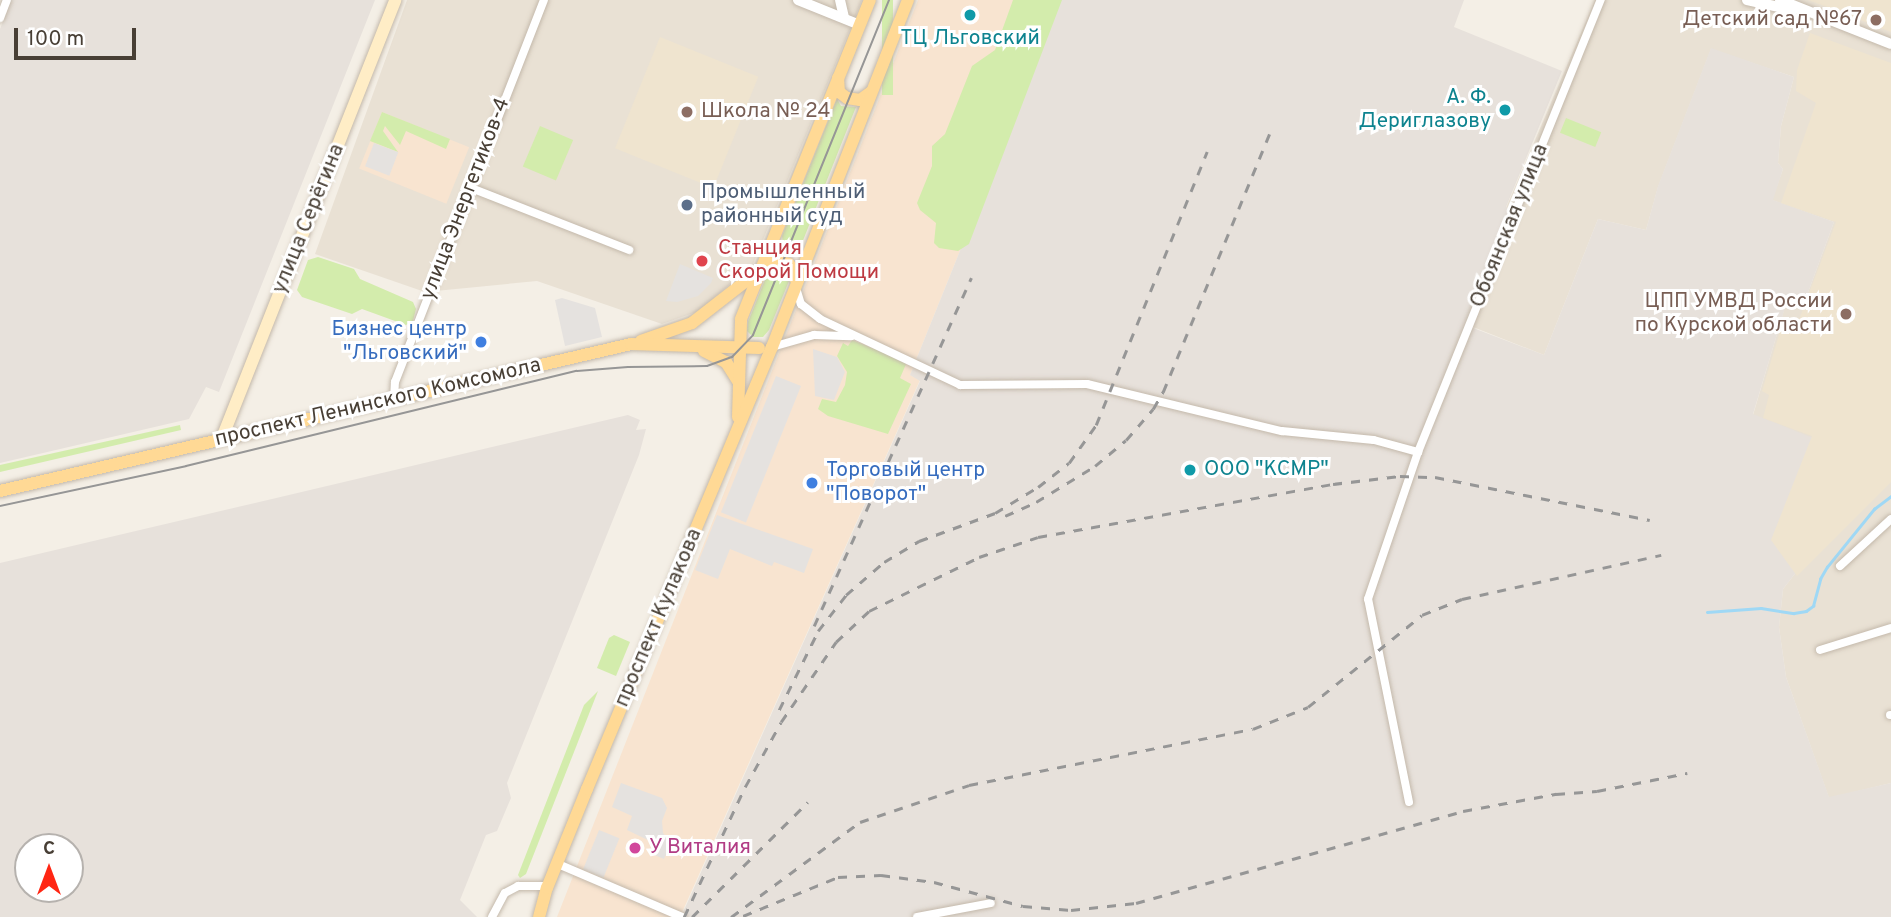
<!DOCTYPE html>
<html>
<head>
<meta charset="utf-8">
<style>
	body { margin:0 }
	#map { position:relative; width:1891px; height:917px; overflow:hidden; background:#f4efe6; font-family:Overpass,sans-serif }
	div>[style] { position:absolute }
	.residential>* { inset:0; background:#e9e1d4 }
	.commercial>* { inset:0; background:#f8e4d0; transform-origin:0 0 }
	.industrial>* { inset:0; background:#e7e1db }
	.education>* { inset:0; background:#efe4cf; transform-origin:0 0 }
	.green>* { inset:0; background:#d3ecac; transform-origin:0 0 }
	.parking>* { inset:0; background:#e5e2df; transform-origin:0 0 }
	.stream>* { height:2.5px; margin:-1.25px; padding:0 1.25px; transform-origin:1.25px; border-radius:1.25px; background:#9fd8f5 }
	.roads { filter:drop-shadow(0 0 2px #c4b9ab) drop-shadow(0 0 2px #c4b9ab) }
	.minor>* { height:8px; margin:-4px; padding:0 4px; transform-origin:4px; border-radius:4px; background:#fff }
	.tertiary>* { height:10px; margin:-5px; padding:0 5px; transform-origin:5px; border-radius:5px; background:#fff }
	.secondary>* { height:12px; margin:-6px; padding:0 6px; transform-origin:6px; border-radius:6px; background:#ffedc6 }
	.primary>* { height:12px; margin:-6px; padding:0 6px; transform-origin:6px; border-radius:6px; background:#ffd995 }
	.tram>* { height:2px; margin:-1px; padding:0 1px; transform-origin:1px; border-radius:1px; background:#969696 }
	.rail>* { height:2.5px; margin-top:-1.25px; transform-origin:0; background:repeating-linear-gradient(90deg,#969696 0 9px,transparent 0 18px) }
	.dots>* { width:19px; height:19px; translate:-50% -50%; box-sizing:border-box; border:4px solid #fff; border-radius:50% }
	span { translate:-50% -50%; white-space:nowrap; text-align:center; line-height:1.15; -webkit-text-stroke:6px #fff; paint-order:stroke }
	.education-label { font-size:21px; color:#785e54 }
	.right { translate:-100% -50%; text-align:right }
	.left { translate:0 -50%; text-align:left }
	.culture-label { font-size:21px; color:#0d838f }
	.service-label { font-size:21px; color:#4e5e75 }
	.street-label { font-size:21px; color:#483f35 }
	.health-label { font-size:21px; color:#be3a42 }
	.shop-label { font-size:21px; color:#366cbe }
	.hotel-label { font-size:21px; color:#b23c85 }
	.north { position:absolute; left:14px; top:833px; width:70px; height:70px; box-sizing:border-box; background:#fff; border:2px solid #b6b2ae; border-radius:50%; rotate:0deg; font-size:19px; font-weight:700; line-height:28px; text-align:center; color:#483f35 }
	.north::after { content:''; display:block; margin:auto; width:24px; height:32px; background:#ff2613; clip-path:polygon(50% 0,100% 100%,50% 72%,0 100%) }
	.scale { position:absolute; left:14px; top:28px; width:122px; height:32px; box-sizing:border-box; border:4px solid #483f35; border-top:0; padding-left:9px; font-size:21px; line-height:24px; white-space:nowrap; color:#483f35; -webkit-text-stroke:5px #fff; paint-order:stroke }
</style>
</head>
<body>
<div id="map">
	<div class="residential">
		<div style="clip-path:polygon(407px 0,862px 0,753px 264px,699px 311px,662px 324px,537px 281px,425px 292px,315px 254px)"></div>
		<div style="clip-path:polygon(1595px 0,1891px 0,1891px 783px,1829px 798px,1786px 677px,1779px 627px,1783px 589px,1801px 566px,1753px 415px,1787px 300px,1803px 306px,1834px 222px,1772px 200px,1783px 169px,1778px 163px,1781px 126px,1794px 77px,1711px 49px,1658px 187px,1646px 230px,1598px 219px,1544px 355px,1468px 325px,1511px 210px,1506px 208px)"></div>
	</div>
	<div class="commercial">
		<div style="clip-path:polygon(918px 0,1061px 0,910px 375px,920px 380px,680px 917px,557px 917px)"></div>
		<div style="left:382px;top:112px;width:94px;height:61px;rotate:22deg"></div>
	</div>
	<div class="industrial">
		<div style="clip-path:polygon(11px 0,375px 0,219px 392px,206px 387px,189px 419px,0 463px,0 29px)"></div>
		<div style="clip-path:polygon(1061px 0,1464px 0,1454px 27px,1562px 71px,1506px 207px,1512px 211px,1468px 326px,1544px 355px,1598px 219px,1646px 230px,1658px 186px,1711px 48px,1794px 77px,1781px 126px,1778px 163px,1783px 169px,1773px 200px,1834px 222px,1803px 306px,1787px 301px,1753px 414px,1845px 451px,1801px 566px,1783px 589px,1779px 627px,1786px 677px,1829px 797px,1891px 783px,1891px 917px,681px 917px,920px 381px,910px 375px)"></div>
		<div style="clip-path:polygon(evenodd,628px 415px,640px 420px,636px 430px,646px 429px,639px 455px,507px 783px,511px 798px,497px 831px,486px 835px,460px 900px,477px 917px,0 917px,0 563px,628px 415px,28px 847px,70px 847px,70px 889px,28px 889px,28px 847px)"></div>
	</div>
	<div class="education">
		<div style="clip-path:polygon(1808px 0,1891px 0,1891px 32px,1830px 8px)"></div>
		<div style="clip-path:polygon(1810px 33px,1891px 63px,1891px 482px,1797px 576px,1771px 540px,1812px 436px,1763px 418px,1769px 395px,1762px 391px,1781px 328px,1795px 330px,1836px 222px,1781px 203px,1816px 103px,1796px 91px,1797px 70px)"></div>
		<div style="left:660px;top:37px;width:106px;height:120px;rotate:22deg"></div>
	</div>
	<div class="green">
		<div style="left:882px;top:0;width:11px;height:95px"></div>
		<div style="clip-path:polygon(1013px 0,1062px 0,969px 244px,958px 251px,939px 248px,934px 243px,936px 223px,920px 210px,917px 203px,932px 166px,932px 146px,945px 134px,972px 66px,995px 50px)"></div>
		<div style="clip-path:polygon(837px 99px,841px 106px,856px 107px,802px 243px,790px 249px,783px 244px,782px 236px)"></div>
		<div style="clip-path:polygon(382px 112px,450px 139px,446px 149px,406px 131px,400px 145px,385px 126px,383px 131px,398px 152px,370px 141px)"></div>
		<div style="left:1566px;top:118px;width:38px;height:16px;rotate:22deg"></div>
		<div style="left:540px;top:126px;width:36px;height:44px;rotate:23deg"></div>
		<div style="clip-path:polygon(318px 257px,354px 269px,360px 279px,413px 302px,416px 309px,413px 321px,406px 325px,362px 309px,352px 314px,302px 297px,297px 290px,308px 260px)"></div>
		<div style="clip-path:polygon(777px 267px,788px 272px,789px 281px,769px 330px,763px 337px,753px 337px,747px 331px,748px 322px,768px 272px)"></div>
		<div style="clip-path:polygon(852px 340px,907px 362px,900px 378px,911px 384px,888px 434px,828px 416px,818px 409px,822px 399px,836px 402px,845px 385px,847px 372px,837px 356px,843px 343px,848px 346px)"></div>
		<div style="clip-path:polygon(180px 425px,181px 430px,0 472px,0 465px)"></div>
		<div style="clip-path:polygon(614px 635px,630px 642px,616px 676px,597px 668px,609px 638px)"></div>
		<div style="clip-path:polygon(598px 691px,526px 874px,520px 878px,518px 875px,584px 705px)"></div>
	</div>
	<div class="parking">
		<div style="left:374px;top:143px;width:26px;height:25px;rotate:21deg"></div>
		<div style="clip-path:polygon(680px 264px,713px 278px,711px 283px,698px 296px,677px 302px,666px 301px)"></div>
		<div style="clip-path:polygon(562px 298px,595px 308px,602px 337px,565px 346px,555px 300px)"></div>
		<div style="clip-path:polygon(813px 349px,837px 357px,845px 372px,834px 400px,815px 396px)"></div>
		<div style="left:776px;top:376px;width:27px;height:147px;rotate:22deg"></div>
		<div style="clip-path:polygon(717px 515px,813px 549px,804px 573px,774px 562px,772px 566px,730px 549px,718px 579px,695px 570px)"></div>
		<div style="clip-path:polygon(621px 783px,662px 798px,667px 808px,662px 821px,663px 833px,671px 843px,664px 859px,652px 854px,652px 842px,627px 830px,632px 816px,612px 807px)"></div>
		<div style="left:599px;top:830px;width:22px;height:43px;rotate:22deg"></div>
	</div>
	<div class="stream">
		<div style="left:1707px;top:612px;width:54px;rotate:-4.2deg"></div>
		<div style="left:1761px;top:608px;width:33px;rotate:9deg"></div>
		<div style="left:1794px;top:613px;width:12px;rotate:-9deg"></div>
		<div style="left:1806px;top:611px;width:9px;rotate:-36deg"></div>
		<div style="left:1813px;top:606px;width:28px;rotate:-75deg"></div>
		<div style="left:1820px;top:579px;width:14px;rotate:-60deg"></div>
		<div style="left:1827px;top:567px;width:75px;rotate:-51deg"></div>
		<div style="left:1874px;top:509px;width:21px;rotate:-37deg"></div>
	</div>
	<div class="roads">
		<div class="minor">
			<div style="left:0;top:18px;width:19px;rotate:-69deg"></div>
			<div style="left:471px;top:188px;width:170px;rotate:21.4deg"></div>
			<div style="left:796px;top:288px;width:17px;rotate:73deg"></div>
			<div style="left:801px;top:304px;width:24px;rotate:38deg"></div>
			<div style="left:820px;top:319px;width:155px;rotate:25.2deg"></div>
			<div style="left:960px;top:385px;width:127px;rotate:-0.5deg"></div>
			<div style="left:1087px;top:384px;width:201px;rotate:13.6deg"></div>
			<div style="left:1282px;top:431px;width:92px;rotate:5.6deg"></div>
			<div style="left:1374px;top:440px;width:46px;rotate:15.3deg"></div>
			<div style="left:772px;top:347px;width:44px;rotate:-15.9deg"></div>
			<div style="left:814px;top:335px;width:37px;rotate:2deg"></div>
			<div style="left:394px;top:400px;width:18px;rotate:-87deg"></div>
			<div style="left:395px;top:382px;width:410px;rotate:-68.7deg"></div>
			<div style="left:1840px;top:566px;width:69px;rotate:-42.7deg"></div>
			<div style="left:1820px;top:650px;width:74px;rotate:-17.2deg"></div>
			<div style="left:1890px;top:715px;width:1px"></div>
			<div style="left:1409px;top:802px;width:207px;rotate:-101.4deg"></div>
			<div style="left:1368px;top:599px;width:155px;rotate:-71.2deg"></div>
			<div style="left:1418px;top:452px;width:488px;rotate:-68deg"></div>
			<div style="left:558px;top:864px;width:135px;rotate:23.1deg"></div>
			<div style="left:492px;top:917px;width:27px;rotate:-62deg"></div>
			<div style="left:505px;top:893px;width:15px;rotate:-28deg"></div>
			<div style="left:518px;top:886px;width:30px"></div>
			<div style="left:917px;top:917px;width:75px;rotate:-10.7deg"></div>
		</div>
		<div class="tertiary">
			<div style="left:798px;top:0;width:67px;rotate:22deg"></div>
			<div style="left:840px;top:0;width:18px;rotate:77deg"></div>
			<div style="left:1747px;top:0;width:47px;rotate:12.3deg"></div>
			<div style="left:1780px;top:0;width:119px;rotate:21.6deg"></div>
		</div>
		<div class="secondary">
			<div style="left:222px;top:438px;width:471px;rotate:-68.4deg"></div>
		</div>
		<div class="primary">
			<div style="left:838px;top:78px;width:14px;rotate:86deg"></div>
			<div style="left:839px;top:92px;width:10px;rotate:37deg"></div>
			<div style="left:847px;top:98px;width:13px;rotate:9deg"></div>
			<div style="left:860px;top:100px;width:14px;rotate:-36deg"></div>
			<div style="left:641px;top:341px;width:54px;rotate:-19.4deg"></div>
			<div style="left:692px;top:323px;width:103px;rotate:-37.9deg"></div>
			<div style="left:773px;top:260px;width:16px;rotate:14deg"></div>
			<div style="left:789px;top:264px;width:17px;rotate:66deg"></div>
			<div style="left:704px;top:351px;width:25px;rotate:27deg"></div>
			<div style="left:726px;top:362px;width:22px;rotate:58deg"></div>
			<div style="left:738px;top:417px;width:98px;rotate:-88.2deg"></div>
			<div style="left:741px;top:319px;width:344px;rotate:-68deg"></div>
			<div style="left:0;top:491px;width:648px;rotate:-13.11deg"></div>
			<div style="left:631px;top:344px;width:128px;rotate:1.8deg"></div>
			<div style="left:539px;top:917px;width:30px;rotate:-75deg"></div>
			<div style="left:547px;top:888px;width:107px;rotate:-68deg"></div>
			<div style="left:587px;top:789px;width:479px;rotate:-67.3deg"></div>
			<div style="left:772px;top:347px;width:373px;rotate:-68.6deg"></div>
		</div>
	</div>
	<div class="tram">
		<div style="left:0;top:506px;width:190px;rotate:-12.1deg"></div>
		<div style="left:186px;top:466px;width:402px;rotate:-13.7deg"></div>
		<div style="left:577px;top:371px;width:51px;rotate:-4.5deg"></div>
		<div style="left:628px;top:367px;width:79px;rotate:-0.7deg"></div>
		<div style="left:707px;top:366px;width:27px;rotate:-20deg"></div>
		<div style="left:732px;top:357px;width:30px;rotate:-46deg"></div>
		<div style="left:753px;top:335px;width:362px;rotate:-67.9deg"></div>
	</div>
	<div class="rail">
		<div style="left:1005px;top:516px;width:34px;rotate:-24deg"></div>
		<div style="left:1036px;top:502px;width:69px;rotate:-31.4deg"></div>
		<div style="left:1095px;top:466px;width:40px;rotate:-40deg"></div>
		<div style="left:1126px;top:440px;width:41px;rotate:-48.9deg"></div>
		<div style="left:1153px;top:409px;width:20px;rotate:-60deg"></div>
		<div style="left:1163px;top:392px;width:286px;rotate:-67.6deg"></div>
		<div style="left:814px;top:626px;width:382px;rotate:-65.7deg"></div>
		<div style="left:779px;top:710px;width:88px;rotate:-63.7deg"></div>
		<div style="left:818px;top:631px;width:46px;rotate:-52.1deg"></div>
		<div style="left:846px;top:595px;width:50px;rotate:-41deg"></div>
		<div style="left:884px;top:562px;width:41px;rotate:-31deg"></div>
		<div style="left:919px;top:541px;width:81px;rotate:-20.2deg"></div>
		<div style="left:995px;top:513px;width:50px;rotate:-31.2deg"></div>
		<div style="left:1038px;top:487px;width:39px;rotate:-38deg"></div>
		<div style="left:1069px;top:463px;width:47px;rotate:-54.6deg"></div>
		<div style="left:1096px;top:425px;width:295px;rotate:-67.9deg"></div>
		<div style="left:743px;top:916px;width:103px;rotate:-22.3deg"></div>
		<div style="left:838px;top:877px;width:43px;rotate:-2.7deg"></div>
		<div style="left:881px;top:875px;width:53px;rotate:7.5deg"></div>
		<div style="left:934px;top:882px;width:92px;rotate:15.1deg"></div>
		<div style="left:1023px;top:906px;width:48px;rotate:4.8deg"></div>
		<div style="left:1071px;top:910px;width:65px;rotate:-6.1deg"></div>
		<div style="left:1136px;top:903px;width:340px;rotate:-15.7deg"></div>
		<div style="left:1463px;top:811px;width:95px;rotate:-10.4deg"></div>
		<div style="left:1556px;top:794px;width:41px;rotate:-4.2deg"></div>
		<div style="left:1597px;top:791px;width:92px;rotate:-11.3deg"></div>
		<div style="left:684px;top:917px;width:144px;rotate:-64.9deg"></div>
		<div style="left:745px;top:787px;width:74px;rotate:-61deg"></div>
		<div style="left:781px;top:722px;width:97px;rotate:-55.5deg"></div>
		<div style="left:836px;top:642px;width:45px;rotate:-43.2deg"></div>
		<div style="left:869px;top:611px;width:123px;rotate:-26.1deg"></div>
		<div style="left:979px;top:557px;width:62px;rotate:-18.7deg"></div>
		<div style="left:1038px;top:537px;width:300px;rotate:-10.2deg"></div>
		<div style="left:1333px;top:484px;width:67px;rotate:-6.8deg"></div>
		<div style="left:1400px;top:476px;width:35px;rotate:2deg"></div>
		<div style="left:1435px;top:477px;width:219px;rotate:11.3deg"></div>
		<div style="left:692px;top:917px;width:163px;rotate:-44.8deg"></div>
		<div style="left:731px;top:917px;width:160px;rotate:-36.4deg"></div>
		<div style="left:860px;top:822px;width:115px;rotate:-18.7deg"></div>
		<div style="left:969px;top:785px;width:289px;rotate:-11.2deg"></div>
		<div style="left:1253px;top:729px;width:59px;rotate:-21.8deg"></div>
		<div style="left:1308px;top:707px;width:146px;rotate:-38.9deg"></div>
		<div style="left:1422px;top:615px;width:43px;rotate:-21.8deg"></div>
		<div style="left:1462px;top:599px;width:204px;rotate:-12.5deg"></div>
	</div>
	<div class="dots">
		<div style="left:970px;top:15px;background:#0f9aa8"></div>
		<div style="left:1876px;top:20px;background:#8d6e63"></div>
		<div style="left:1505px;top:110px;background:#0f9aa8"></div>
		<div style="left:687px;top:112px;background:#8d6e63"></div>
		<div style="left:687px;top:205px;background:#5c6f8a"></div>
		<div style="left:702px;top:261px;background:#e0444e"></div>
		<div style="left:1846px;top:314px;background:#8d6e63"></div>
		<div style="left:481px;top:342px;background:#3f7fe0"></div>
		<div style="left:1190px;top:470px;background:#0f9aa8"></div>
		<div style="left:812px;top:483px;background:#3f7fe0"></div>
		<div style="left:635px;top:848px;background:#d1479c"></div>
	</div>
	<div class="education-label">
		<span class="right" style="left:1862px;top:20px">Детский сад №67</span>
		<span class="left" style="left:701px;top:112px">Школа № 24</span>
		<span class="right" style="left:1832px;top:314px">ЦПП УМВД России<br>по Курской области</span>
	</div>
	<div class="culture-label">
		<span style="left:970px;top:39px">ТЦ Льговский</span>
		<span class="right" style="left:1491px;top:110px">А. Ф.<br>Дериглазову</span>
		<span class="left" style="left:1204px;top:470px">ООО "КСМР"</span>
	</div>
	<div class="service-label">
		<span class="left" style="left:701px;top:205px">Промышленный<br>районный суд</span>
	</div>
	<div class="street-label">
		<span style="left:466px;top:199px;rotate:-69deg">улица Энергетиков-4</span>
		<span style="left:309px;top:219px;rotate:-68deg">улица Серёгина</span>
		<span style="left:1510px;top:226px;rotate:-68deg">Обоянская улица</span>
		<span style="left:378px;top:403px;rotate:-13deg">проспект Ленинского Комсомола</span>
		<span style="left:659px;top:618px;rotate:-67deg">проспект Кулакова</span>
	</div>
	<div class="health-label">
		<span class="left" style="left:718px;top:261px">Станция<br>Скорой Помощи</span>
	</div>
	<div class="shop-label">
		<span class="right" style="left:467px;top:342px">Бизнес центр<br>"Льговский"</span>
		<span class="left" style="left:826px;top:483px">Торговый центр<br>"Поворот"</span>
	</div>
	<div class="hotel-label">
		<span class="left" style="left:649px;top:848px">У Виталия</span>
	</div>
	<div class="north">С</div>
	<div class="scale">100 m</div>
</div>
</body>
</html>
